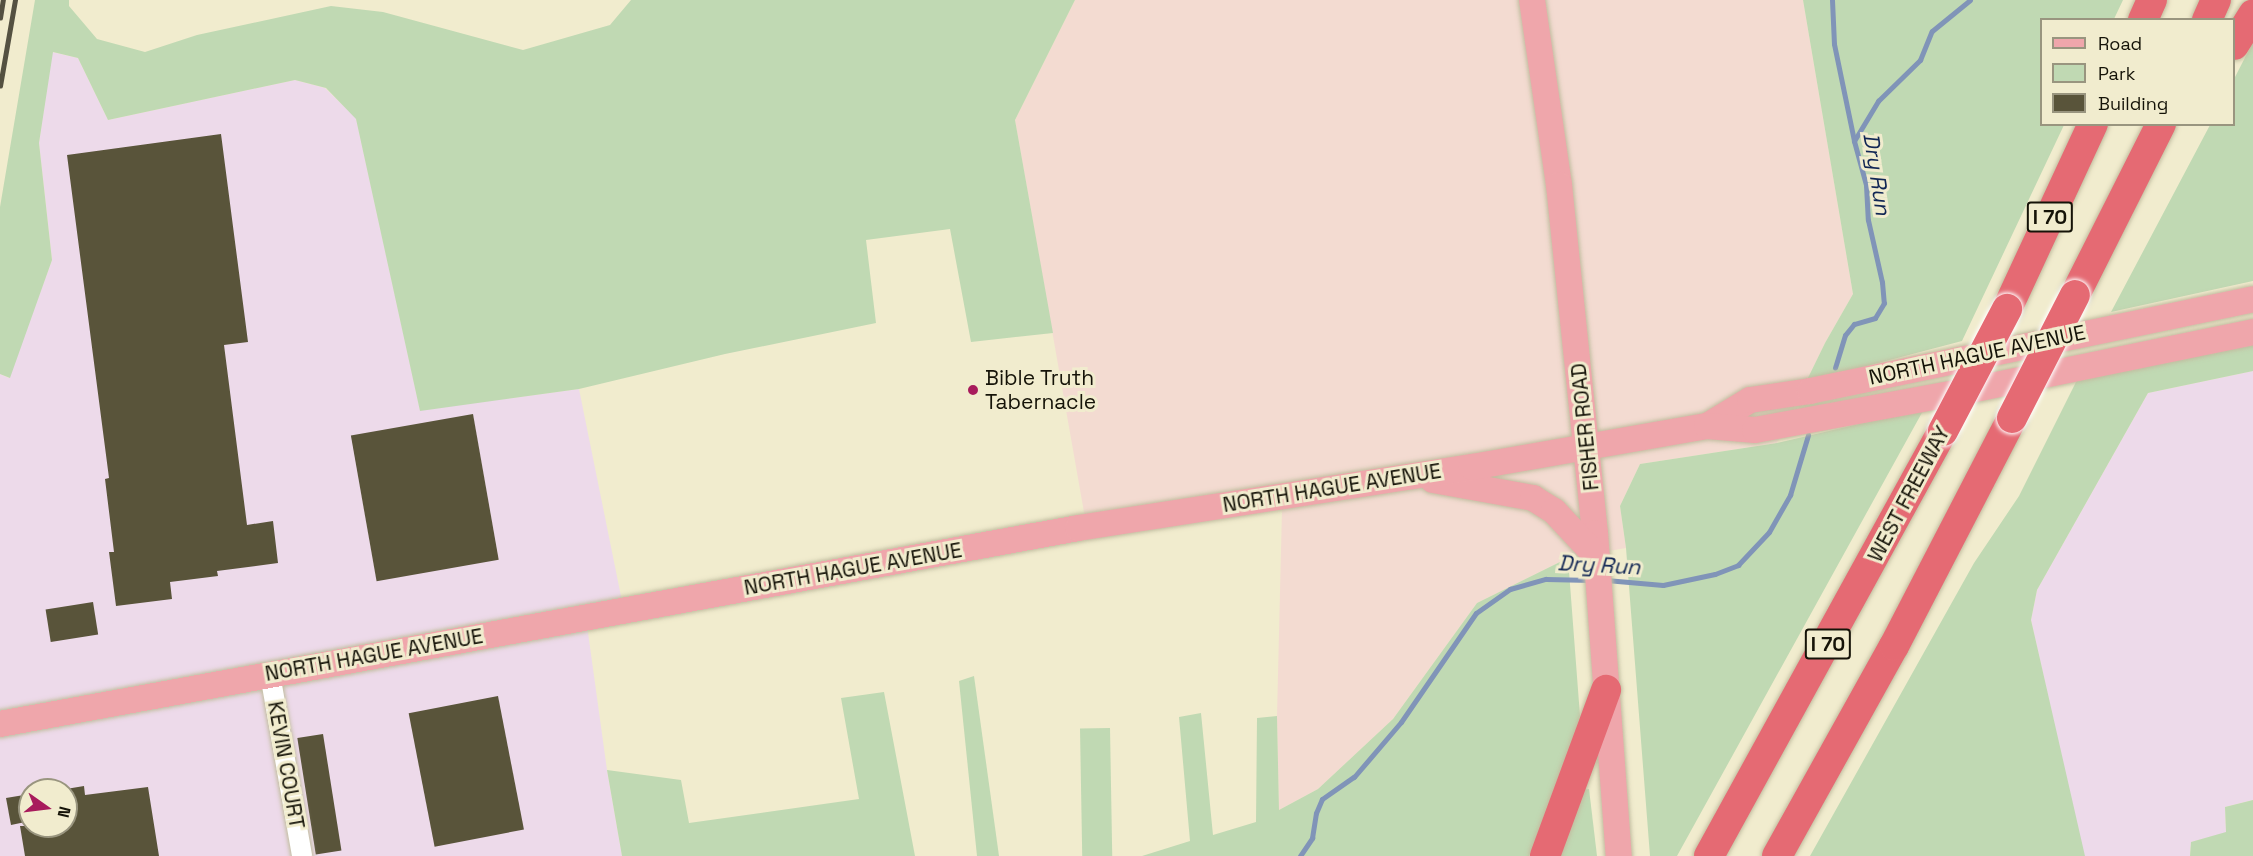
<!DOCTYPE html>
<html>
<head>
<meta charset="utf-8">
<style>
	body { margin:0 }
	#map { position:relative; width:2253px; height:856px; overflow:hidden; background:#f1ecce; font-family:"Space Grotesk",sans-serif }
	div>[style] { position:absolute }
	.commercial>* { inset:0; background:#f3dbd1 }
	.industrial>* { inset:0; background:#eddaea }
	.green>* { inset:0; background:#c0d9b3; transform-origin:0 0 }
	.stream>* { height:5px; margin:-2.5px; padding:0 2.5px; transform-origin:2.5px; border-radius:2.5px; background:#8094b8 }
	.building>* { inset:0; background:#59543a; transform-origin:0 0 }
	.roads { filter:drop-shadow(0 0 2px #c2bda0) drop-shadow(0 0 2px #c2bda0) }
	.minor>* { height:20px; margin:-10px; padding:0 10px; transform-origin:10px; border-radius:10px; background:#fff }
	.major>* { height:26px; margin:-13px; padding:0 13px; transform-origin:13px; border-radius:13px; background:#efa6ab }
	.highway>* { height:30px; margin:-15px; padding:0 15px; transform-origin:15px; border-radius:15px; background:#e56a73 }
	.rail>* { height:4.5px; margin:-2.25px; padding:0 2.25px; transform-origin:2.25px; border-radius:2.25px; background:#545141 }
	.bridges { filter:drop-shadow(0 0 2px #fff) drop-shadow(0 0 2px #fff) }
	.highway-bridge>* { height:30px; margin:-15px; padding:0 15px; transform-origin:15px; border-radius:15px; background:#e56a73 }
	.dots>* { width:16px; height:16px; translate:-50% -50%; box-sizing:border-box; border:3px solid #f1ecce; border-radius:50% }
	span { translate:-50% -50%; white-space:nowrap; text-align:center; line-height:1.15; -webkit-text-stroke:6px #f1ecce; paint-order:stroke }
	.shield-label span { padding:2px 4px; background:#f1ecce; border:2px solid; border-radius:4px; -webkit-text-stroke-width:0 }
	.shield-label { font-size:20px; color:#151308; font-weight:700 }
	.street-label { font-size:21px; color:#151308 }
	.poi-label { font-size:21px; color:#151308 }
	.left { translate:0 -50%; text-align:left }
	.water-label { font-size:22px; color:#112654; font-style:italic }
	.legend { position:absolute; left:2040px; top:18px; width:195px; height:108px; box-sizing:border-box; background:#f1ecce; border:2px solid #99957f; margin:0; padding:8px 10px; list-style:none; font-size:18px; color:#151308 }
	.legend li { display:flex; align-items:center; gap:12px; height:30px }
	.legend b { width:30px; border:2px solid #99957f }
	.north { position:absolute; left:18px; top:778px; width:60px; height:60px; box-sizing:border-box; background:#f1ecce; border:2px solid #99957f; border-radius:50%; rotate:104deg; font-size:16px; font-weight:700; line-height:24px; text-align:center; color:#151308 }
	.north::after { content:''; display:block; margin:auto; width:21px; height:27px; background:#a81b5c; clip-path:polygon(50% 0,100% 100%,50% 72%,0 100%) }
</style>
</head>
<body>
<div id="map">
	<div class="commercial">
		<div style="clip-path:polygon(1075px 0,1803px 0,1853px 294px,1825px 343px,1777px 443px,1640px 464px,1620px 506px,1626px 548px,1568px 558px,1477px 603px,1393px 719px,1318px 789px,1279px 810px,1277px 716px,1282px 509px,1088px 535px,1015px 120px)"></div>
	</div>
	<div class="industrial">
		<div style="clip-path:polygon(evenodd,52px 52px,78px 58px,108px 120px,295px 80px,325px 88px,356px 118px,420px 410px,579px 389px,624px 611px,586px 618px,607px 770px,622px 856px,0 856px,0 374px,9px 378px,52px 260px,39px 143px,52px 52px,30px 790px,66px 790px,66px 826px,30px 826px,30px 790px)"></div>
		<div style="clip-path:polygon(2253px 371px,2253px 800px,2225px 807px,2226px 833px,2191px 842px,2190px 856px,2084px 856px,2031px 620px,2037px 590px,2148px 393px)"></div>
	</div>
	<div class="green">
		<div style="clip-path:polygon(35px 0,69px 0,69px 6px,97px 39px,145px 52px,197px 35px,331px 6px,383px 12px,523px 50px,610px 25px,631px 0,1075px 0,1015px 120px,1053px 333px,971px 342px,950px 229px,866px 240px,876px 323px,725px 354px,579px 389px,420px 411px,356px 119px,326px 88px,295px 80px,108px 120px,78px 58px,53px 52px,39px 143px,52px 260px,10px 378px,0 374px,0 207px)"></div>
		<div style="clip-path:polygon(1803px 0,2123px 0,2114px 19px,2042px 20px,2042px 124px,2064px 125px,1962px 341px,1806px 382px,1825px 343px,1853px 294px)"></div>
		<div style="clip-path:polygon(2253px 42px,2253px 281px,2111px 312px,2210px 125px,2234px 124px,2234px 79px)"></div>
		<div style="clip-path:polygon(2253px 344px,2253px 371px,2148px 393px,2037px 590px,2031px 620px,2085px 856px,1810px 856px,1974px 563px,2019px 496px,2078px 378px)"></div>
		<div style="clip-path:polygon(1924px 409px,1677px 856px,1650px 856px,1626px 548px,1620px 506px,1640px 464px,1777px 443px)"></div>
		<div style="clip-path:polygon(1568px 558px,1580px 716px,1561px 782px,1529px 856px,1142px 856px,1190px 841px,1179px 717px,1201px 713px,1213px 835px,1256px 822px,1257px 718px,1277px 716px,1279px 810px,1318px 789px,1393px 719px,1477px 603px)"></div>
		<div style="clip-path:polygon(974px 676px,999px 856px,977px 856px,959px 681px)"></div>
		<div style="clip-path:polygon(884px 692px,915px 856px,622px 856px,607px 770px,681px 780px,689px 823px,859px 799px,841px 698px)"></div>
		<div style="left:1110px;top:728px;width:128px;height:30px;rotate:89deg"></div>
		<div style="clip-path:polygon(1589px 789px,1597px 856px,1555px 856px,1581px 790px)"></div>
		<div style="clip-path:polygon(2253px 800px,2253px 856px,2190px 856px,2191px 842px,2226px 832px,2225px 807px)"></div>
	</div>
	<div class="stream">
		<div style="left:1832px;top:0;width:44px;rotate:87.4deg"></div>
		<div style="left:1834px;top:44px;width:99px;rotate:78.3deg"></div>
		<div style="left:1854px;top:141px;width:46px;rotate:74.7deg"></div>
		<div style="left:1866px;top:185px;width:35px;rotate:87deg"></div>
		<div style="left:1868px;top:220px;width:64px;rotate:77.3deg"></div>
		<div style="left:1882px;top:282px;width:21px;rotate:85deg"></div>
		<div style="left:1884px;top:303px;width:17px;rotate:121deg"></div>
		<div style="left:1875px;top:318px;width:22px;rotate:164deg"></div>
		<div style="left:1854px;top:324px;width:14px;rotate:129deg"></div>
		<div style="left:1845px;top:335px;width:34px;rotate:107deg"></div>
		<div style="left:1854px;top:141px;width:47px;rotate:-59deg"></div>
		<div style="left:1878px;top:101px;width:59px;rotate:-44.3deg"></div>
		<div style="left:1920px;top:60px;width:31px;rotate:-68deg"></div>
		<div style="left:1932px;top:31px;width:49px;rotate:-39.2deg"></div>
		<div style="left:1606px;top:580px;width:57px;rotate:5deg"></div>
		<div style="left:1663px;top:585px;width:53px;rotate:-11.9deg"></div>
		<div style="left:1715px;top:574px;width:25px;rotate:-21deg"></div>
		<div style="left:1738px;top:565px;width:45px;rotate:-46.8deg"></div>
		<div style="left:1769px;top:532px;width:43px;rotate:-60.4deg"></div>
		<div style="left:1790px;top:495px;width:63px;rotate:-73.3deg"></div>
		<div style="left:1300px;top:856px;width:22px;rotate:-56deg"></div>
		<div style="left:1312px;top:838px;width:25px;rotate:-81deg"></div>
		<div style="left:1316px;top:813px;width:15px;rotate:-67deg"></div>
		<div style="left:1322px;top:799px;width:39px;rotate:-35deg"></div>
		<div style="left:1354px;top:777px;width:72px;rotate:-49.5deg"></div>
		<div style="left:1401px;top:722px;width:132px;rotate:-55.5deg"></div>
		<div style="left:1476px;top:613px;width:42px;rotate:-35.2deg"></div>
		<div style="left:1510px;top:589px;width:37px;rotate:-16deg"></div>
		<div style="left:1546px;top:579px;width:45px;rotate:1.3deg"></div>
	</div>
	<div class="building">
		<div style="clip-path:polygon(221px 134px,248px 342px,224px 345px,247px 525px,273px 521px,278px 563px,217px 571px,218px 576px,170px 582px,172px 599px,116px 606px,109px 552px,114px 552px,105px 479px,109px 478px,67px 155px)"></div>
		<div style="left:473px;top:414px;width:148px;height:124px;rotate:80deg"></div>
		<div style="left:93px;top:602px;width:33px;height:48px;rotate:81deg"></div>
		<div style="left:498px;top:696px;width:136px;height:91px;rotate:79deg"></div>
		<div style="left:323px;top:734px;width:118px;height:26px;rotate:81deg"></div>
		<div style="clip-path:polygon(84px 786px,85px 795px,148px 787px,159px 856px,25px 856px,20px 826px,66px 826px,66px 789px)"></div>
		<div style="clip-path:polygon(30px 794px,30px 821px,11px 825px,6px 798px)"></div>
	</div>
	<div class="roads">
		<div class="minor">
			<div style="left:270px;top:674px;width:185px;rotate:80deg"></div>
		</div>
		<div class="major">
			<div style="left:1532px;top:0;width:187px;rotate:81.7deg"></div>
			<div style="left:1559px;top:185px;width:350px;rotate:84.1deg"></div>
			<div style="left:1595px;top:533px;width:324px;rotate:85.8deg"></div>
			<div style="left:1707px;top:426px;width:50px;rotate:-31.2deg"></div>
			<div style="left:1750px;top:400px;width:61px;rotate:-8.5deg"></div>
			<div style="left:1810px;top:391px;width:452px;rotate:-11.7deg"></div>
			<div style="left:1433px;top:480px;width:102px;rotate:10.2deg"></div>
			<div style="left:1533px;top:498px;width:25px;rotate:32deg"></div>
			<div style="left:1554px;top:511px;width:63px;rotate:46.9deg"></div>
			<div style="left:0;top:724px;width:1096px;rotate:-10.3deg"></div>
			<div style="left:1078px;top:528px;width:399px;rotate:-8.8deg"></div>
			<div style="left:1472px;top:467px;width:239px;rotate:-9.9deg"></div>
			<div style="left:1707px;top:426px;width:48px;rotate:4.8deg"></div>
			<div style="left:1755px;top:430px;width:220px;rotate:-10.5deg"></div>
			<div style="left:1971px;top:390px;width:288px;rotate:-11.6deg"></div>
		</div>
		<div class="highway">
			<div style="left:2143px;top:20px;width:22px;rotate:-66deg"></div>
			<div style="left:2207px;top:20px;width:22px;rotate:-66deg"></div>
			<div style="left:2234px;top:45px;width:36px;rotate:-58deg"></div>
			<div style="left:2075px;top:295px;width:191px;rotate:-63.3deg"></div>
			<div style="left:2007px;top:309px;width:204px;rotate:-65.1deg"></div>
			<div style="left:1545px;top:856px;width:177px;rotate:-69.8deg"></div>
			<div style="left:1709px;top:856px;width:485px;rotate:-61.2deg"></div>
			<div style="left:1777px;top:856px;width:240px;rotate:-60.9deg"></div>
			<div style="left:1894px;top:646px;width:257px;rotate:-62.6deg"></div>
		</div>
	</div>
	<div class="rail">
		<div style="left:0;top:18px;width:18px;rotate:-81deg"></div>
		<div style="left:0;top:86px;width:87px;rotate:-80.1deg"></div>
	</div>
	<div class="bridges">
		<div class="highway-bridge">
			<div style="left:2012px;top:418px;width:138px;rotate:-62.9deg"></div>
			<div style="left:1943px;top:431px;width:138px;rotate:-62.3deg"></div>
		</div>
	</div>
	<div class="dots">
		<div style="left:973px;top:390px;background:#a81b5c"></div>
	</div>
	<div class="shield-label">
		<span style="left:2050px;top:217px">I 70</span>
		<span style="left:1828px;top:644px">I 70</span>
	</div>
	<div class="street-label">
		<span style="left:1977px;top:355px;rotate:-12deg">NORTH HAGUE AVENUE</span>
		<span style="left:1585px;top:427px;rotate:-96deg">FISHER ROAD</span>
		<span style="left:1332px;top:488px;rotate:-9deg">NORTH HAGUE AVENUE</span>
		<span style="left:1909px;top:494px;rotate:-62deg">WEST FREEWAY</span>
		<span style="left:853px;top:569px;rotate:-10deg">NORTH HAGUE AVENUE</span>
		<span style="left:374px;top:655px;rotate:-10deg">NORTH HAGUE AVENUE</span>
		<span style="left:286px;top:765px;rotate:80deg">KEVIN COURT</span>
	</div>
	<div class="poi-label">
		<span class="left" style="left:985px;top:390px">Bible Truth<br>Tabernacle</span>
	</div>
	<div class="water-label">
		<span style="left:1877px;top:174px;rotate:81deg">Dry Run</span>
		<span style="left:1599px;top:565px;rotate:3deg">Dry Run</span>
	</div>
	<ul class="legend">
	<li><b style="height:8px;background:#efa6ab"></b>Road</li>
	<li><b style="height:16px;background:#c0d9b3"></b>Park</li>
	<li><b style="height:16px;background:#59543a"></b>Building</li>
	</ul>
	<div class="north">N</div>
</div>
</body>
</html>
